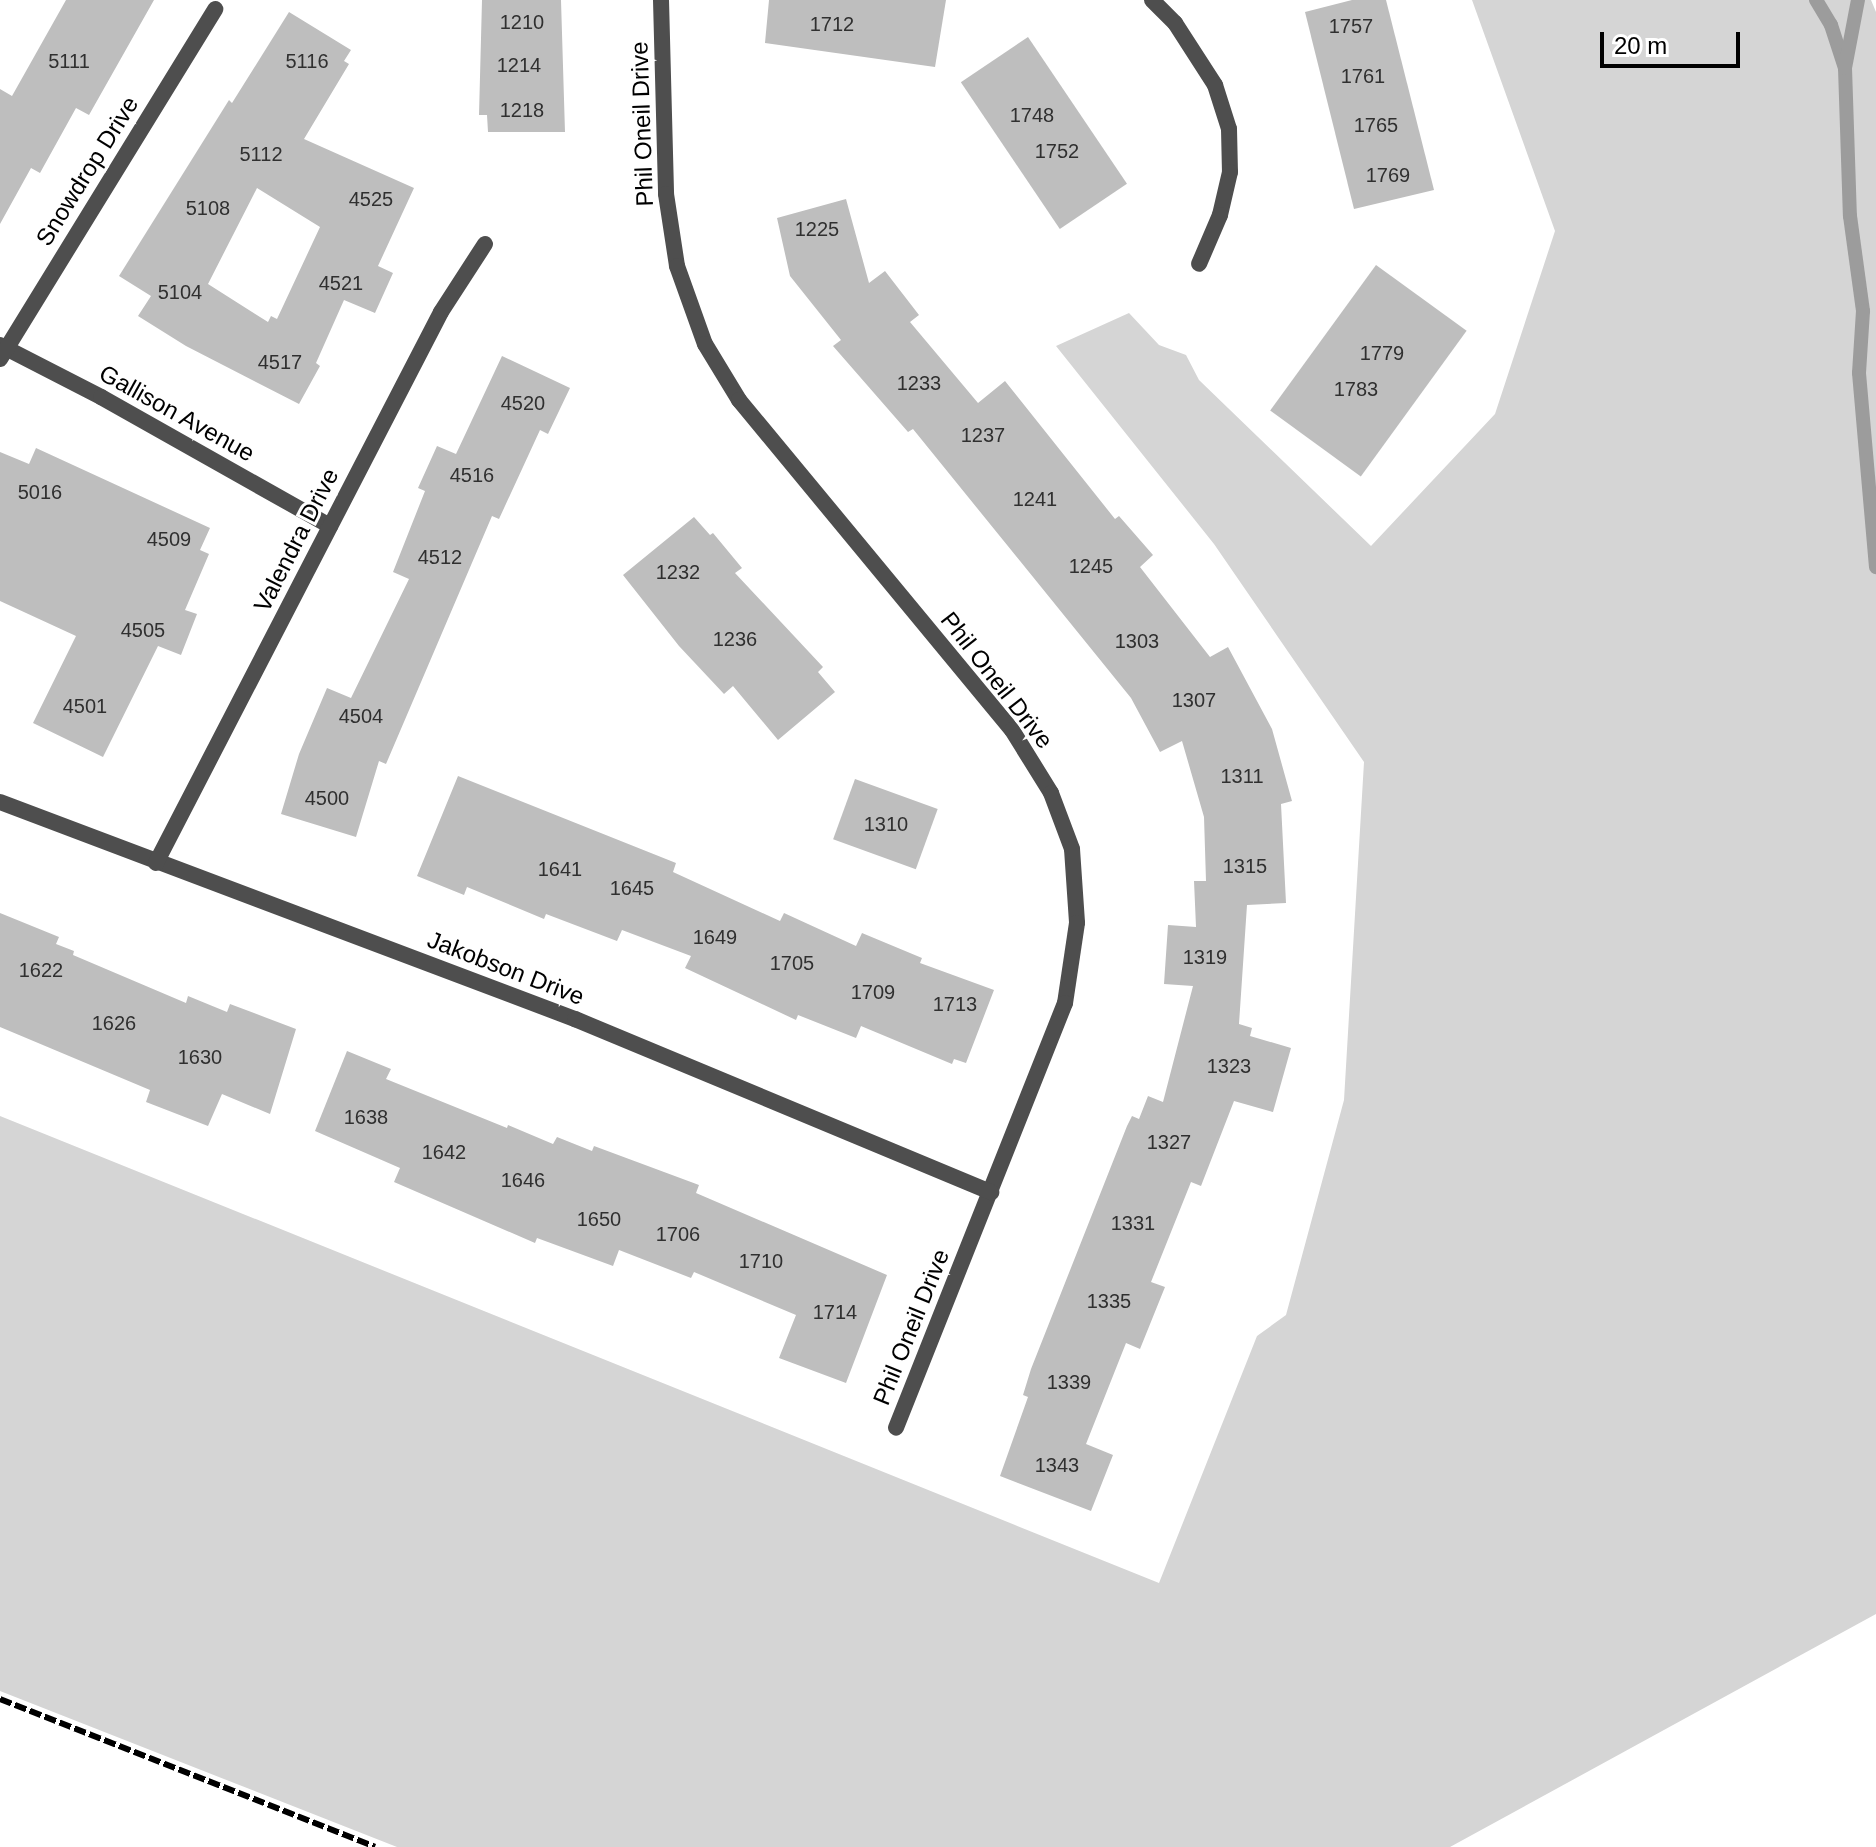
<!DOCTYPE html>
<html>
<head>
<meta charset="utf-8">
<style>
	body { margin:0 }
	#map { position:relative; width:1876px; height:1847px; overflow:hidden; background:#fff; font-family:Helvetica,sans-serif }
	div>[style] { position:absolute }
	.green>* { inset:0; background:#d5d5d5 }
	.stream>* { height:14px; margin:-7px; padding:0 7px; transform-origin:7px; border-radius:7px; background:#9c9c9c }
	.building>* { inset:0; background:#bebebe; transform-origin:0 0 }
	.minor>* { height:16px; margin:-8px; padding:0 8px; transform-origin:8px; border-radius:8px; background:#4e4e4e }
	.rail>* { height:6px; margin-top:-3px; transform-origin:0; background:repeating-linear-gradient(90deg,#000 0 12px,transparent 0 16px) }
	span { translate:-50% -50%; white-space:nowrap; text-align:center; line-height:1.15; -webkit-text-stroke:6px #fff; paint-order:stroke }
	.number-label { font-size:20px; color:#303030 }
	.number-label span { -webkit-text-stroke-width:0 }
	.street-label { font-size:24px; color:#000 }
	.scale { position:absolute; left:1600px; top:32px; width:140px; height:36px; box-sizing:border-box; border:4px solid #000; border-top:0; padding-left:10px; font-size:24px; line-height:28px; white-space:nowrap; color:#000; -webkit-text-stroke:6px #fff; paint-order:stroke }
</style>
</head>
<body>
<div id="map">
	<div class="green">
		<div style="clip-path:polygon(1472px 0,1871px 0,1876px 12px,1876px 1614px,1450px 1847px,397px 1847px,0 1691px,0 1116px,1159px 1583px,1257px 1336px,1286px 1315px,1344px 1100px,1364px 762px,1214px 544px,1056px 346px,1129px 313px,1159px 345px,1186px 355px,1199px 380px,1371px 546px,1495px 414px,1555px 231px)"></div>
	</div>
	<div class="stream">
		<div style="left:1816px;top:0;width:29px;rotate:59deg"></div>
		<div style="left:1831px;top:25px;width:45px;rotate:72deg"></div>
		<div style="left:1845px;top:68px;width:148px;rotate:88.1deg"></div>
		<div style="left:1850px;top:216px;width:96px;rotate:82.2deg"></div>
		<div style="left:1863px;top:311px;width:62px;rotate:93.7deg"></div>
		<div style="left:1859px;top:373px;width:195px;rotate:85deg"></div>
		<div style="left:1845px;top:68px;width:69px;rotate:-79.2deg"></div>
	</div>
	<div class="building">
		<div style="clip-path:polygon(66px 0,154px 0,89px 115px,76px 108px,40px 173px,31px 168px,0 224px,0 89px,12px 96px)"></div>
		<div style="clip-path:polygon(482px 0,561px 0,565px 132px,488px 132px,487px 115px,479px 115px)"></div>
		<div style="clip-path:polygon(769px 0,946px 0,935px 67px,765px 43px)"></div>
		<div style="clip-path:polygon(1352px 0,1386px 0,1434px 190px,1354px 209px,1305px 12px)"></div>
		<div style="clip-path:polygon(evenodd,289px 12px,351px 50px,344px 61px,349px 64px,304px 139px,414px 188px,378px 266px,393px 273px,375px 313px,344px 300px,316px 363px,320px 366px,299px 404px,186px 346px,138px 316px,151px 296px,119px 276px,229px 100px,232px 103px,289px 12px,257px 188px,320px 227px,277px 319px,271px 316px,268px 322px,208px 284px,257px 188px)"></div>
		<div style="left:1028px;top:37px;width:177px;height:81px;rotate:56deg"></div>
		<div style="clip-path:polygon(846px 199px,869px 283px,885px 271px,919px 315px,910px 322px,978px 403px,1005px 381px,1115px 519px,1119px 516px,1153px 555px,1140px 567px,1210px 657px,1228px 647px,1272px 729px,1292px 801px,1281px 804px,1286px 903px,1247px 905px,1239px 1024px,1252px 1028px,1250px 1036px,1291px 1048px,1273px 1112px,1234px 1101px,1201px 1186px,1191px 1182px,1151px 1282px,1165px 1287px,1140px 1349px,1126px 1343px,1086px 1444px,1113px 1455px,1091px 1511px,1000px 1476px,1028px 1397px,1023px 1395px,1031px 1369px,1127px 1126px,1132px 1116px,1139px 1119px,1148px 1096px,1163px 1102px,1193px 986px,1164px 984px,1168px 925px,1196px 927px,1194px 881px,1206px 881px,1204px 817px,1182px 741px,1160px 752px,1131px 698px,913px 429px,908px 432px,833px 346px,841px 340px,790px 276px,777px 218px)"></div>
		<div style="left:1376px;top:265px;width:112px;height:180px;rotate:36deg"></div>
		<div style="clip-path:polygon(502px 356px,570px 388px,548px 434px,540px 430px,499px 519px,492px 516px,386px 764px,379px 761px,356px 837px,281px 814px,299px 754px,327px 688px,351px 698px,409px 579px,393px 572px,425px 491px,418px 488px,437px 446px,456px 454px)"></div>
		<div style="clip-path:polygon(36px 448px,210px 528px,200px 550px,209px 554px,185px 610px,197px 614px,181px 655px,158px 646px,103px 757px,33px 723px,76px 636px,0 601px,0 452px,29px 464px)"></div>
		<div style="clip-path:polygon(694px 517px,710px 535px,713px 533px,742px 568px,735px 573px,823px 667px,818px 672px,835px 692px,778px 740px,733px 686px,724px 694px,679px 646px,623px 575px)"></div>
		<div style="clip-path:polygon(458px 776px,676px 863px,673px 872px,780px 921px,784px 913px,856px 946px,862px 933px,922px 958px,920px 963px,994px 990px,966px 1063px,954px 1059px,952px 1064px,861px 1026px,856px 1038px,798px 1015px,796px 1020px,685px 968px,691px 956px,622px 930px,617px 941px,546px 914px,544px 919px,467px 887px,464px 895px,417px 876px)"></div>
		<div style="left:855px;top:779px;width:88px;height:64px;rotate:20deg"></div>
		<div style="clip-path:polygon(0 913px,59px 937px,56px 944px,74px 951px,73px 955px,186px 1003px,188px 996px,227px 1012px,230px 1004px,296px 1029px,270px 1114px,222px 1094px,208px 1126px,146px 1102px,150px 1090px,0 1027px)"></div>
		<div style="clip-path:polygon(347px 1051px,391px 1069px,386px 1079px,507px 1128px,508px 1125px,553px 1144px,557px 1137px,592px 1151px,594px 1146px,699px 1185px,696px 1193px,887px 1275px,846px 1383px,779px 1358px,796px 1315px,694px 1272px,691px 1278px,619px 1250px,613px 1266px,537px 1238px,535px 1243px,394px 1182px,400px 1168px,315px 1131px)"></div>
	</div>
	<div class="minor">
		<div style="left:661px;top:0;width:194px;rotate:88.5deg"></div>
		<div style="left:666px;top:194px;width:73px;rotate:81.3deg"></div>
		<div style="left:677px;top:266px;width:83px;rotate:70.3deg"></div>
		<div style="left:705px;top:344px;width:66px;rotate:58.7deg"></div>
		<div style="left:739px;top:400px;width:428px;rotate:50.4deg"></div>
		<div style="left:1012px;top:730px;width:74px;rotate:58.2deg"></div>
		<div style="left:1051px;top:793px;width:60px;rotate:69.4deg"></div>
		<div style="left:1072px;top:849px;width:74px;rotate:86.1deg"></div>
		<div style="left:1077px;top:923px;width:81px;rotate:98.5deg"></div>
		<div style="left:1065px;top:1003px;width:457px;rotate:111.7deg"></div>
		<div style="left:1152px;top:0;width:33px;rotate:45deg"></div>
		<div style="left:1175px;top:23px;width:74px;rotate:57.2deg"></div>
		<div style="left:1215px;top:85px;width:46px;rotate:72.3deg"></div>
		<div style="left:1229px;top:129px;width:43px;rotate:88.7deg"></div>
		<div style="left:1230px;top:172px;width:44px;rotate:103.1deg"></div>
		<div style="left:1220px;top:215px;width:53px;rotate:113.2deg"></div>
		<div style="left:0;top:345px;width:114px;rotate:27.2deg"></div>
		<div style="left:101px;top:397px;width:263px;rotate:29.4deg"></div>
		<div style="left:0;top:359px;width:411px;rotate:-58.4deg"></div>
		<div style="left:0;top:802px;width:615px;rotate:20.68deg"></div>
		<div style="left:575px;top:1019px;width:451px;rotate:22.6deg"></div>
		<div style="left:156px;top:863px;width:620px;rotate:-62.65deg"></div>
		<div style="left:441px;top:312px;width:81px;rotate:-57.1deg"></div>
	</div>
	<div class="rail">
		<div style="left:0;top:1699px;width:403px;rotate:21.5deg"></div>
	</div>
	<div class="number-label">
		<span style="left:522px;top:22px">1210</span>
		<span style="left:832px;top:24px">1712</span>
		<span style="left:1351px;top:26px">1757</span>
		<span style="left:69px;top:61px">5111</span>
		<span style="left:307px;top:61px">5116</span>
		<span style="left:519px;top:65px">1214</span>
		<span style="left:1363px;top:76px">1761</span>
		<span style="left:522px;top:110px">1218</span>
		<span style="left:1032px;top:115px">1748</span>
		<span style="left:1376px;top:125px">1765</span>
		<span style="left:1057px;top:151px">1752</span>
		<span style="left:261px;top:154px">5112</span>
		<span style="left:1388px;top:175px">1769</span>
		<span style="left:371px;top:199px">4525</span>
		<span style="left:208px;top:208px">5108</span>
		<span style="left:817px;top:229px">1225</span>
		<span style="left:341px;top:283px">4521</span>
		<span style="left:180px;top:292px">5104</span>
		<span style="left:1382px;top:353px">1779</span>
		<span style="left:280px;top:362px">4517</span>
		<span style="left:919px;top:383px">1233</span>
		<span style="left:1356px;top:389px">1783</span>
		<span style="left:523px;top:403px">4520</span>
		<span style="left:983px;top:435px">1237</span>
		<span style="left:472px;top:475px">4516</span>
		<span style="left:40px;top:492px">5016</span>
		<span style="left:1035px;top:499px">1241</span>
		<span style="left:169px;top:539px">4509</span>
		<span style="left:440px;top:557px">4512</span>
		<span style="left:1091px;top:566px">1245</span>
		<span style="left:678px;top:572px">1232</span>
		<span style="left:143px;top:630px">4505</span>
		<span style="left:735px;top:639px">1236</span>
		<span style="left:1137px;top:641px">1303</span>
		<span style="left:1194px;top:700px">1307</span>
		<span style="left:85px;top:706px">4501</span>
		<span style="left:361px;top:716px">4504</span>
		<span style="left:1242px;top:776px">1311</span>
		<span style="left:327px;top:798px">4500</span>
		<span style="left:886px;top:824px">1310</span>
		<span style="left:1245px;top:866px">1315</span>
		<span style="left:560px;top:869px">1641</span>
		<span style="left:632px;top:888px">1645</span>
		<span style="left:715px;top:937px">1649</span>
		<span style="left:1205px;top:957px">1319</span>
		<span style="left:792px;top:963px">1705</span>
		<span style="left:41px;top:970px">1622</span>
		<span style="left:873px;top:992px">1709</span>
		<span style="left:955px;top:1004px">1713</span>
		<span style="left:114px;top:1023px">1626</span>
		<span style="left:200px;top:1057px">1630</span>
		<span style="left:1229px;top:1066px">1323</span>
		<span style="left:366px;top:1117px">1638</span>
		<span style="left:1169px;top:1142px">1327</span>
		<span style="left:444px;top:1152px">1642</span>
		<span style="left:523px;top:1180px">1646</span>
		<span style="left:599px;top:1219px">1650</span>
		<span style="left:1133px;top:1223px">1331</span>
		<span style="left:678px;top:1234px">1706</span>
		<span style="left:761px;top:1261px">1710</span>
		<span style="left:1109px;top:1301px">1335</span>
		<span style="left:835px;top:1312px">1714</span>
		<span style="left:1069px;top:1382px">1339</span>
		<span style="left:1057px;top:1465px">1343</span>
	</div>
	<div class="street-label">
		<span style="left:642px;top:124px;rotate:-92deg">Phil Oneil Drive</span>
		<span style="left:87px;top:171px;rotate:-58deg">Snowdrop Drive</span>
		<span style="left:177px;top:413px;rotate:29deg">Gallison Avenue</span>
		<span style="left:296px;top:540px;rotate:-63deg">Valendra Drive</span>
		<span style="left:997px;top:680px;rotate:52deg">Phil Oneil Drive</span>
		<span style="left:506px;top:968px;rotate:21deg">Jakobson Drive</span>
		<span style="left:911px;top:1327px;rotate:-68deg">Phil Oneil Drive</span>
	</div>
	<div class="scale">20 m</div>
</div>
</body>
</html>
